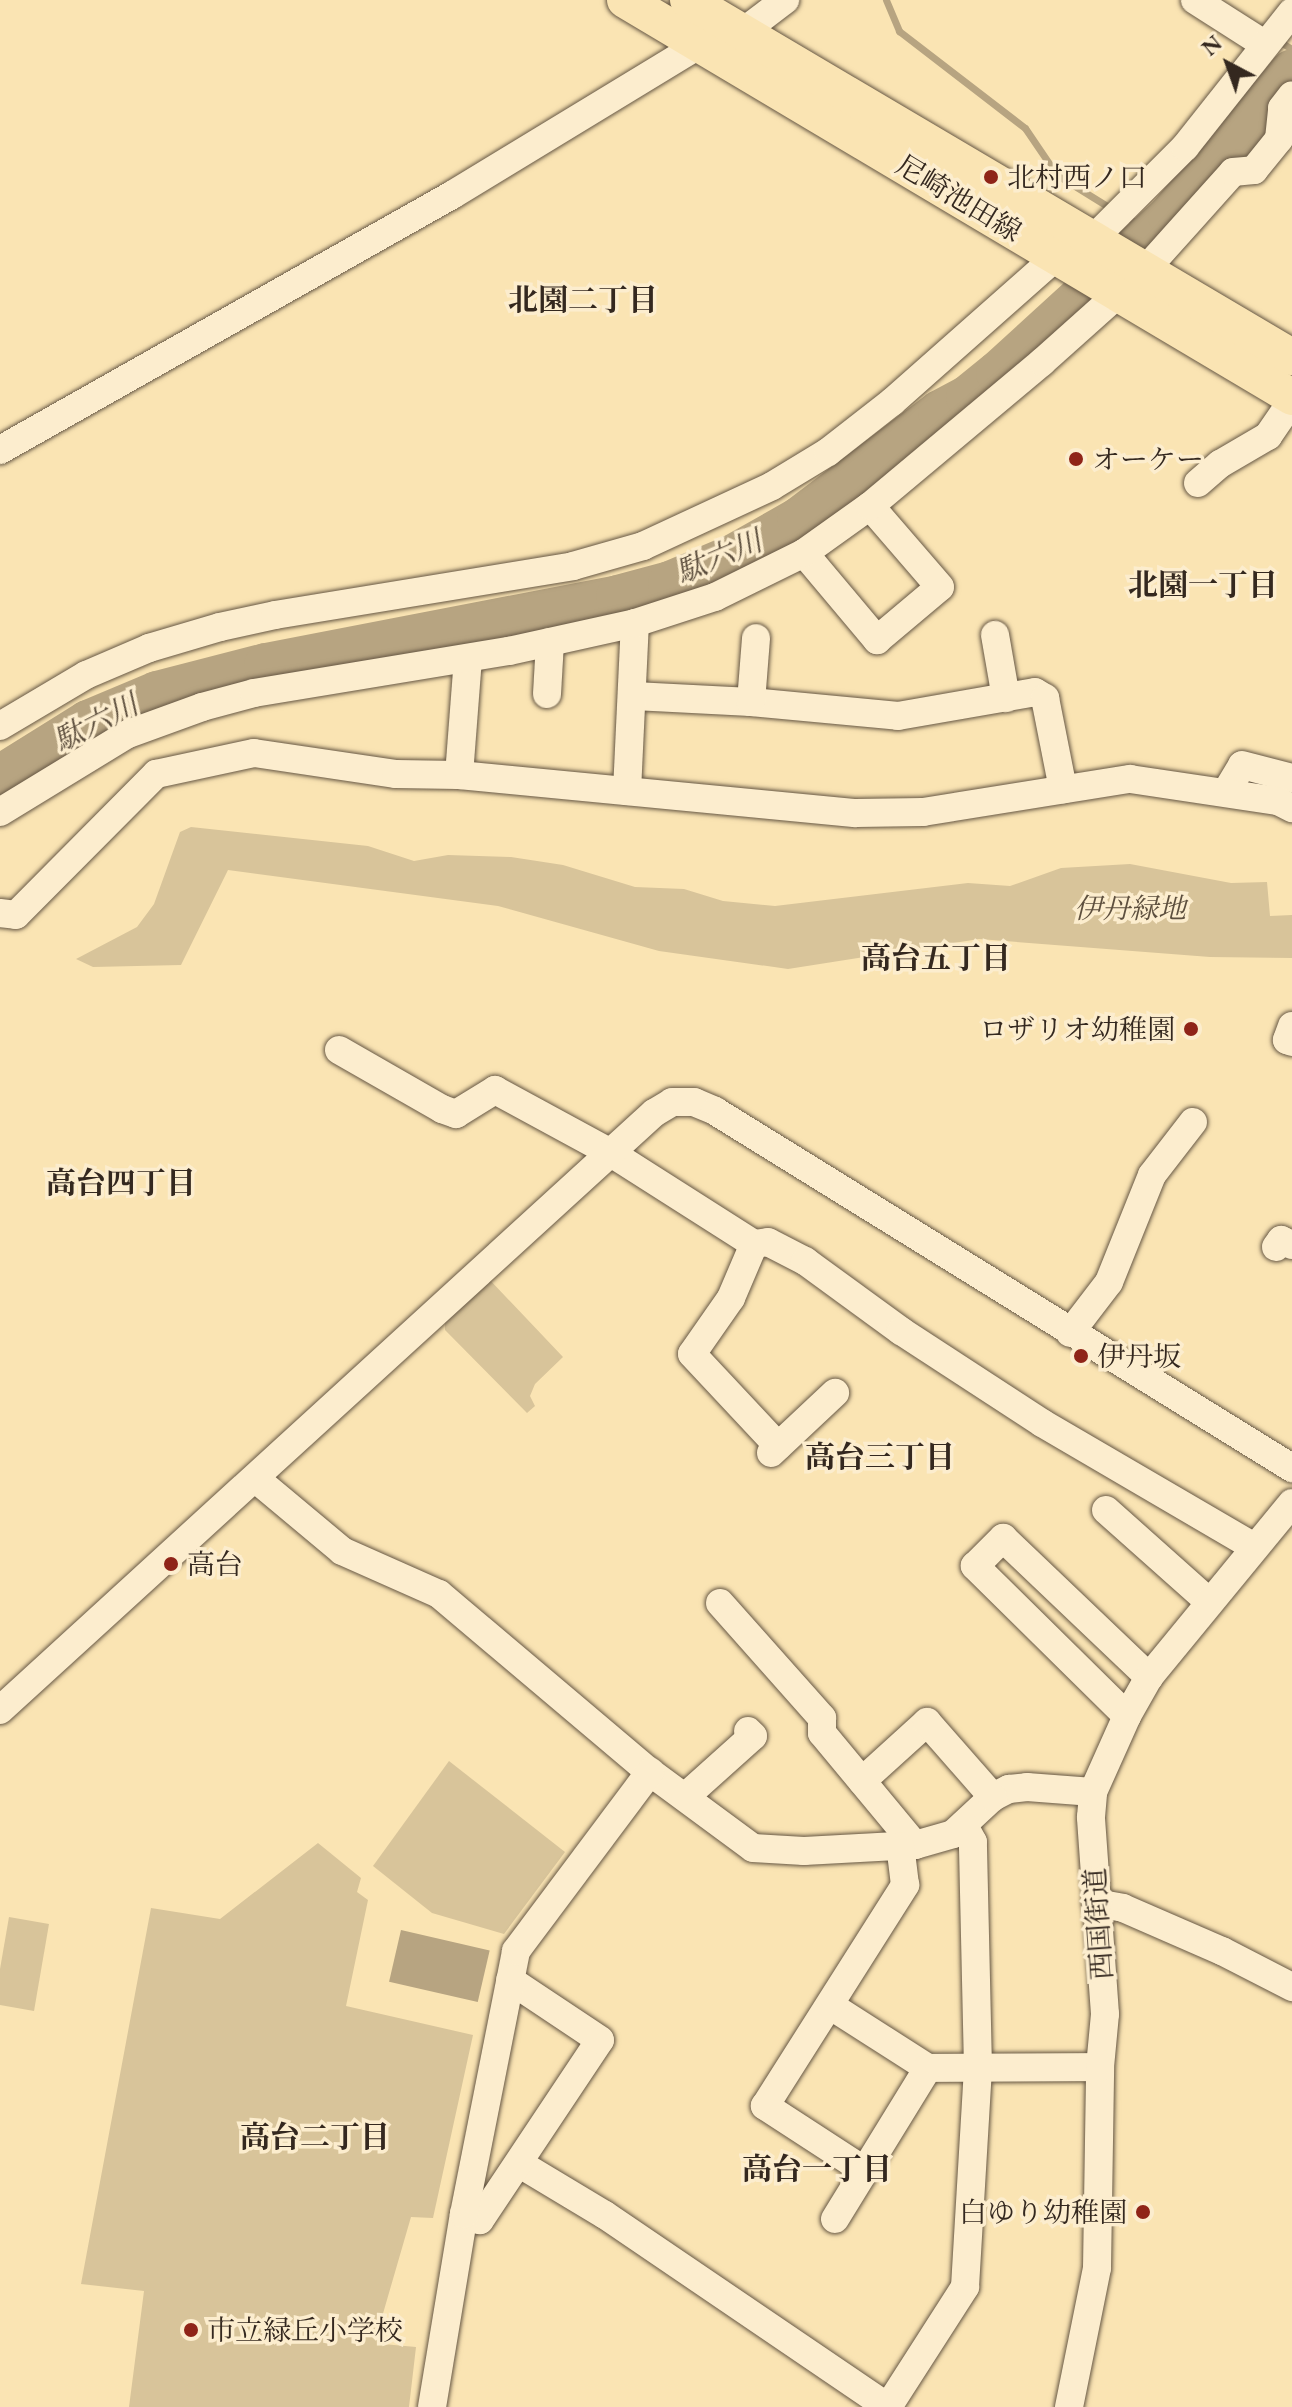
<!DOCTYPE html>
<html>
<head>
<meta charset="utf-8">
<style>
	body { margin:0 }
	#map { position:relative; width:1292px; height:2407px; overflow:hidden; background:#fae4b3; font-family:"EB Garamond","Noto Serif JP",serif }
	div>[style] { position:absolute }
	.green>* { inset:0; background:#d8c49a }
	.water>* { inset:0; background:#b7a481; transform-origin:0 0 }
	.stream>* { height:7px; margin:-3.5px; padding:0 3.5px; transform-origin:3.5px; border-radius:3.5px; background:#b7a481 }
	.river>* { height:44px; margin:-22px; padding:0 22px; transform-origin:22px; border-radius:22px; background:#b7a481 }
	.roads { filter:drop-shadow(0 0 2px #665744) drop-shadow(0 0 2px #665744) }
	.minor>* { height:28px; margin:-14px; padding:0 14px; transform-origin:14px; border-radius:14px; background:#fcedce }
	.major>* { height:36px; margin:-18px; padding:0 18px; transform-origin:18px; border-radius:18px; background:#fae4b3 }
	.dots>* { width:22px; height:22px; translate:-50% -50%; box-sizing:border-box; border:4px solid #fcedce; border-radius:50% }
	span { translate:-50% -50%; white-space:nowrap; text-align:center; line-height:1.15; -webkit-text-stroke:7px #fcedce; paint-order:stroke }
	.poi-label { font-size:28px; color:#34281f }
	.left { translate:0 -50%; text-align:left }
	.right { translate:-100% -50%; text-align:right }
	.street-label { font-size:28px; color:#34281f }
	.park-label { font-size:28px; color:#5d4f3e; font-style:italic }
	.neighbourhood-label { font-size:30px; color:#34281f; font-weight:700 }
	.water-label { font-size:30px; color:#5b4d3c; font-style:italic }
	.north { position:absolute; left:1188px; top:24px; width:80px; height:80px; -webkit-text-stroke:6px #fcedce; paint-order:stroke; rotate:319deg; font-size:22px; font-weight:700; line-height:32px; text-align:center; color:#34281f }
	.north::after { content:''; display:block; margin:auto; width:28px; height:36px; background:#34281f; clip-path:polygon(50% 0,100% 100%,50% 72%,0 100%) }
</style>
</head>
<body>
<div id="map">
	<div class="green">
		<div style="clip-path:polygon(191px 827px,368px 846px,414px 861px,448px 855px,511px 857px,563px 865px,635px 887px,684px 889px,723px 901px,775px 906px,968px 883px,1010px 886px,1061px 868px,1130px 864px,1231px 883px,1267px 882px,1270px 916px,1292px 915px,1292px 958px,1210px 957px,979px 939px,788px 969px,659px 951px,498px 906px,228px 870px,181px 965px,93px 967px,76px 959px,137px 927px,154px 904px,180px 832px)"></div>
		<div style="clip-path:polygon(488px 1278px,563px 1357px,535px 1384px,530px 1396px,535px 1406px,527px 1413px,445px 1330px,445px 1317px)"></div>
		<div style="clip-path:polygon(449px 1761px,565px 1852px,504px 1934px,432px 1913px,373px 1866px)"></div>
		<div style="clip-path:polygon(318px 1843px,361px 1878px,357px 1892px,368px 1900px,346px 2006px,473px 2035px,433px 2218px,411px 2217px,382px 2317px,383px 2344px,416px 2347px,409px 2407px,129px 2407px,144px 2291px,81px 2284px,151px 1908px,220px 1919px)"></div>
		<div style="clip-path:polygon(9px 1917px,49px 1924px,34px 2011px,0 2005px,0 1969px)"></div>
	</div>
	<div class="water">
		<div style="left:401px;top:1930px;width:91px;height:53px;rotate:13deg"></div>
	</div>
	<div class="stream">
		<div style="left:886px;top:0;width:34px;rotate:67deg"></div>
		<div style="left:899px;top:31px;width:159px;rotate:37.6deg"></div>
		<div style="left:1025px;top:128px;width:57px;rotate:55.8deg"></div>
		<div style="left:1057px;top:175px;width:65px;rotate:31.7deg"></div>
		<div style="left:1277px;top:40px;width:17px;rotate:31deg"></div>
		<div style="left:1126px;top:217px;width:29px;rotate:29deg"></div>
	</div>
	<div class="river">
		<div style="left:0;top:777px;width:104px;rotate:-32deg"></div>
		<div style="left:88px;top:722px;width:75px;rotate:-22.8deg"></div>
		<div style="left:157px;top:693px;width:113px;rotate:-14.4deg"></div>
		<div style="left:266px;top:665px;width:359px;rotate:-10.9deg"></div>
		<div style="left:618px;top:597px;width:54px;rotate:-15.1deg"></div>
		<div style="left:670px;top:583px;width:69px;rotate:-22.9deg"></div>
		<div style="left:734px;top:556px;width:75px;rotate:-29.6deg"></div>
		<div style="left:799px;top:519px;width:177px;rotate:-37.2deg"></div>
		<div style="left:940px;top:412px;width:32px;rotate:-28deg"></div>
		<div style="left:968px;top:397px;width:38px;rotate:-39deg"></div>
		<div style="left:998px;top:373px;width:233px;rotate:-42.4deg"></div>
		<div style="left:1170px;top:216px;width:189px;rotate:-49.9deg"></div>
	</div>
	<div class="roads">
		<div class="minor">
			<div style="left:1195px;top:0;width:82px;rotate:32.5deg"></div>
			<div style="left:0;top:450px;width:519px;rotate:-29.43deg"></div>
			<div style="left:452px;top:195px;width:290px;rotate:-31.3deg"></div>
			<div style="left:700px;top:44px;width:45px;rotate:-15.6deg"></div>
			<div style="left:743px;top:32px;width:53px;rotate:-37.3deg"></div>
			<div style="left:1198px;top:483px;width:29px;rotate:-41deg"></div>
			<div style="left:1220px;top:464px;width:56px;rotate:-30.3deg"></div>
			<div style="left:1268px;top:436px;width:42px;rotate:-55.6deg"></div>
			<div style="left:804px;top:553px;width:114px;rotate:50deg"></div>
			<div style="left:877px;top:640px;width:82px;rotate:-40.1deg"></div>
			<div style="left:940px;top:587px;width:107px;rotate:-130.8deg"></div>
			<div style="left:995px;top:635px;width:64px;rotate:80.1deg"></div>
			<div style="left:547px;top:694px;width:52px;rotate:-86.7deg"></div>
			<div style="left:634px;top:696px;width:117px;rotate:2.9deg"></div>
			<div style="left:751px;top:702px;width:148px;rotate:5.4deg"></div>
			<div style="left:898px;top:716px;width:139px;rotate:-9.9deg"></div>
			<div style="left:1035px;top:692px;width:12px;rotate:31deg"></div>
			<div style="left:1045px;top:698px;width:93px;rotate:78.8deg"></div>
			<div style="left:751px;top:702px;width:64px;rotate:-85.5deg"></div>
			<div style="left:0;top:726px;width:100px;rotate:-30.7deg"></div>
			<div style="left:86px;top:675px;width:69px;rotate:-23.2deg"></div>
			<div style="left:149px;top:648px;width:74px;rotate:-16.5deg"></div>
			<div style="left:220px;top:627px;width:56px;rotate:-12.3deg"></div>
			<div style="left:275px;top:615px;width:302px;rotate:-9.3deg"></div>
			<div style="left:573px;top:566px;width:73px;rotate:-15.9deg"></div>
			<div style="left:643px;top:546px;width:142px;rotate:-24.9deg"></div>
			<div style="left:772px;top:486px;width:66px;rotate:-31.3deg"></div>
			<div style="left:828px;top:452px;width:81px;rotate:-38deg"></div>
			<div style="left:892px;top:402px;width:219px;rotate:-41.5deg"></div>
			<div style="left:1056px;top:257px;width:42px;rotate:-26.6deg"></div>
			<div style="left:1094px;top:238px;width:129px;rotate:-45deg"></div>
			<div style="left:1185px;top:147px;width:172px;rotate:-51.6deg"></div>
			<div style="left:459px;top:775px;width:117px;rotate:-85.6deg"></div>
			<div style="left:627px;top:791px;width:168px;rotate:-87.3deg"></div>
			<div style="left:1226px;top:792px;width:31px;rotate:-59deg"></div>
			<div style="left:1242px;top:765px;width:52px;rotate:14.6deg"></div>
			<div style="left:0;top:812px;width:150px;rotate:-31.4deg"></div>
			<div style="left:128px;top:734px;width:79px;rotate:-20deg"></div>
			<div style="left:202px;top:707px;width:54px;rotate:-15.1deg"></div>
			<div style="left:254px;top:693px;width:258px;rotate:-9.4deg"></div>
			<div style="left:509px;top:651px;width:129px;rotate:-12.5deg"></div>
			<div style="left:635px;top:623px;width:84px;rotate:-18deg"></div>
			<div style="left:715px;top:597px;width:99px;rotate:-26.3deg"></div>
			<div style="left:804px;top:553px;width:81px;rotate:-35.5deg"></div>
			<div style="left:870px;top:506px;width:224px;rotate:-39.9deg"></div>
			<div style="left:1042px;top:362px;width:140px;rotate:-41.8deg"></div>
			<div style="left:1146px;top:269px;width:130px;rotate:-48.1deg"></div>
			<div style="left:1233px;top:172px;width:21px;rotate:-5deg"></div>
			<div style="left:1254px;top:170px;width:40px;rotate:-51deg"></div>
			<div style="left:1279px;top:139px;width:31px;rotate:-84deg"></div>
			<div style="left:1282px;top:108px;width:16px;rotate:-52deg"></div>
			<div style="left:0;top:913px;width:16px;rotate:7deg"></div>
			<div style="left:16px;top:915px;width:199px;rotate:-45.2deg"></div>
			<div style="left:156px;top:774px;width:100px;rotate:-12.1deg"></div>
			<div style="left:254px;top:753px;width:144px;rotate:8.4deg"></div>
			<div style="left:396px;top:774px;width:63px;rotate:0.9deg"></div>
			<div style="left:459px;top:775px;width:399px;rotate:5.5deg"></div>
			<div style="left:856px;top:813px;width:67px;rotate:-0.9deg"></div>
			<div style="left:923px;top:812px;width:210px;rotate:-9.1deg"></div>
			<div style="left:1130px;top:779px;width:150px;rotate:8.5deg"></div>
			<div style="left:1278px;top:801px;width:16px;rotate:27deg"></div>
			<div style="left:1292px;top:1026px;width:15px;rotate:110deg"></div>
			<div style="left:1287px;top:1040px;width:5px;rotate:22deg"></div>
			<div style="left:339px;top:1050px;width:119px;rotate:29.8deg"></div>
			<div style="left:442px;top:1109px;width:15px;rotate:20deg"></div>
			<div style="left:456px;top:1114px;width:46px;rotate:-31.6deg"></div>
			<div style="left:495px;top:1090px;width:132px;rotate:28.5deg"></div>
			<div style="left:611px;top:1153px;width:169px;rotate:32.5deg"></div>
			<div style="left:754px;top:1244px;width:59px;rotate:113.1deg"></div>
			<div style="left:731px;top:1298px;width:68px;rotate:124.9deg"></div>
			<div style="left:692px;top:1354px;width:126px;rotate:46.9deg"></div>
			<div style="left:754px;top:1244px;width:14px;rotate:-8deg"></div>
			<div style="left:768px;top:1242px;width:42px;rotate:27.2deg"></div>
			<div style="left:805px;top:1261px;width:119px;rotate:36.1deg"></div>
			<div style="left:901px;top:1331px;width:168px;rotate:33.1deg"></div>
			<div style="left:1042px;top:1423px;width:246px;rotate:30.3deg"></div>
			<div style="left:1276px;top:1247px;width:9px;rotate:-54deg"></div>
			<div style="left:1281px;top:1240px;width:12px;rotate:24deg"></div>
			<div style="left:1070px;top:1333px;width:64px;rotate:-52.6deg"></div>
			<div style="left:1109px;top:1282px;width:115px;rotate:-68.1deg"></div>
			<div style="left:1152px;top:1175px;width:67px;rotate:-52.3deg"></div>
			<div style="left:771px;top:1453px;width:88px;rotate:-43.2deg"></div>
			<div style="left:256px;top:1479px;width:112px;rotate:39.9deg"></div>
			<div style="left:342px;top:1551px;width:106px;rotate:23.9deg"></div>
			<div style="left:439px;top:1594px;width:276px;rotate:40.2deg"></div>
			<div style="left:650px;top:1772px;width:128px;rotate:36.4deg"></div>
			<div style="left:753px;top:1848px;width:51px;rotate:3.4deg"></div>
			<div style="left:804px;top:1851px;width:111px;rotate:-3.1deg"></div>
			<div style="left:915px;top:1845px;width:40px;rotate:-16deg"></div>
			<div style="left:953px;top:1834px;width:54px;rotate:-42.8deg"></div>
			<div style="left:993px;top:1797px;width:18px;rotate:-27deg"></div>
			<div style="left:1009px;top:1789px;width:18px;rotate:-6deg"></div>
			<div style="left:1027px;top:1787px;width:66px;rotate:4.3deg"></div>
			<div style="left:1106px;top:1510px;width:137px;rotate:41.7deg"></div>
			<div style="left:720px;top:1603px;width:154px;rotate:48.4deg"></div>
			<div style="left:822px;top:1718px;width:15px;rotate:90deg"></div>
			<div style="left:822px;top:1733px;width:146px;rotate:50.3deg"></div>
			<div style="left:0;top:1710px;width:886px;rotate:-42.39deg"></div>
			<div style="left:654px;top:1113px;width:21px;rotate:-31deg"></div>
			<div style="left:672px;top:1102px;width:22px"></div>
			<div style="left:694px;top:1102px;width:23px;rotate:23deg"></div>
			<div style="left:715px;top:1111px;width:679px;rotate:31.75deg"></div>
			<div style="left:1127px;top:1716px;width:214px;rotate:-135.4deg"></div>
			<div style="left:975px;top:1566px;width:40px;rotate:-45deg"></div>
			<div style="left:1003px;top:1538px;width:202px;rotate:43.6deg"></div>
			<div style="left:862px;top:1781px;width:88px;rotate:-42.2deg"></div>
			<div style="left:927px;top:1722px;width:100px;rotate:48.7deg"></div>
			<div style="left:685px;top:1797px;width:91px;rotate:-41.9deg"></div>
			<div style="left:753px;top:1736px;width:7px;rotate:-135deg"></div>
			<div style="left:1096px;top:1903px;width:27px;rotate:10deg"></div>
			<div style="left:1123px;top:1908px;width:108px;rotate:23.5deg"></div>
			<div style="left:1222px;top:1951px;width:79px;rotate:27.2deg"></div>
			<div style="left:831px;top:2006px;width:115px;rotate:32.6deg"></div>
			<div style="left:928px;top:2068px;width:172px;rotate:-0.3deg"></div>
			<div style="left:520px;top:2164px;width:99px;rotate:31deg"></div>
			<div style="left:605px;top:2215px;width:341px;rotate:34.2deg"></div>
			<div style="left:862px;top:2169px;width:116px;rotate:-147deg"></div>
			<div style="left:765px;top:2106px;width:262px;rotate:-57.6deg"></div>
			<div style="left:905px;top:1885px;width:39px;rotate:-97deg"></div>
			<div style="left:464px;top:2214px;width:17px;rotate:21deg"></div>
			<div style="left:480px;top:2220px;width:216px;rotate:-56.3deg"></div>
			<div style="left:600px;top:2040px;width:108px;rotate:-146.3deg"></div>
			<div style="left:835px;top:2219px;width:177px;rotate:-58.4deg"></div>
			<div style="left:432px;top:2407px;width:196px;rotate:-80.6deg"></div>
			<div style="left:464px;top:2214px;width:268px;rotate:-78.8deg"></div>
			<div style="left:516px;top:1951px;width:224px;rotate:-53.2deg"></div>
			<div style="left:888px;top:2407px;width:143px;rotate:-57.3deg"></div>
			<div style="left:965px;top:2287px;width:219px;rotate:-86.6deg"></div>
			<div style="left:978px;top:2068px;width:226px;rotate:-91.3deg"></div>
			<div style="left:973px;top:1842px;width:18px;rotate:-119deg"></div>
			<div style="left:1069px;top:2407px;width:142px;rotate:-78.6deg"></div>
			<div style="left:1097px;top:2268px;width:201px;rotate:-89.1deg"></div>
			<div style="left:1100px;top:2067px;width:53px;rotate:-84.6deg"></div>
			<div style="left:1105px;top:2014px;width:197px;rotate:-94.1deg"></div>
			<div style="left:1091px;top:1817px;width:25px;rotate:-85deg"></div>
			<div style="left:1093px;top:1792px;width:83px;rotate:-65.9deg"></div>
			<div style="left:1127px;top:1716px;width:45px;rotate:-60.6deg"></div>
			<div style="left:1149px;top:1677px;width:225px;rotate:-50.6deg"></div>
		</div>
		<div class="major">
			<div style="left:625px;top:0;width:776px;rotate:30.76deg"></div>
			<div style="left:688px;top:0;width:702px;rotate:30.59deg"></div>
		</div>
	</div>
	<div class="dots">
		<div style="left:991px;top:177px;background:#8f2418"></div>
		<div style="left:1076px;top:459px;background:#8f2418"></div>
		<div style="left:1191px;top:1029px;background:#8f2418"></div>
		<div style="left:1081px;top:1356px;background:#8f2418"></div>
		<div style="left:171px;top:1564px;background:#8f2418"></div>
		<div style="left:1143px;top:2212px;background:#8f2418"></div>
		<div style="left:191px;top:2330px;background:#8f2418"></div>
	</div>
	<div class="poi-label">
		<span class="left" style="left:1007px;top:177px">北村西ノ口</span>
		<span class="left" style="left:1092px;top:459px">オーケー</span>
		<span class="right" style="left:1175px;top:1029px">ロザリオ幼稚園</span>
		<span class="left" style="left:1097px;top:1356px">伊丹坂</span>
		<span class="left" style="left:187px;top:1564px">高台</span>
		<span class="right" style="left:1127px;top:2212px">白ゆり幼稚園</span>
		<span class="left" style="left:207px;top:2330px">市立緑丘小学校</span>
	</div>
	<div class="street-label">
		<span style="left:959px;top:198px;rotate:31deg">尼崎池田線</span>
		<span style="left:1098px;top:1924px;rotate:-94deg">西国街道</span>
	</div>
	<div class="park-label">
		<span style="left:1130px;top:908px">伊丹緑地</span>
	</div>
	<div class="neighbourhood-label">
		<span style="left:583px;top:300px">北園二丁目</span>
		<span style="left:1203px;top:585px">北園一丁目</span>
		<span style="left:936px;top:958px">高台五丁目</span>
		<span style="left:121px;top:1183px">高台四丁目</span>
		<span style="left:880px;top:1457px">高台三丁目</span>
		<span style="left:315px;top:2137px">高台二丁目</span>
		<span style="left:817px;top:2169px">高台一丁目</span>
	</div>
	<div class="water-label">
		<span style="left:719px;top:557px;rotate:-23deg">駄六川</span>
		<span style="left:96px;top:723px;rotate:-27deg">駄六川</span>
	</div>
	<div class="north">N</div>
</div>
</body>
</html>
